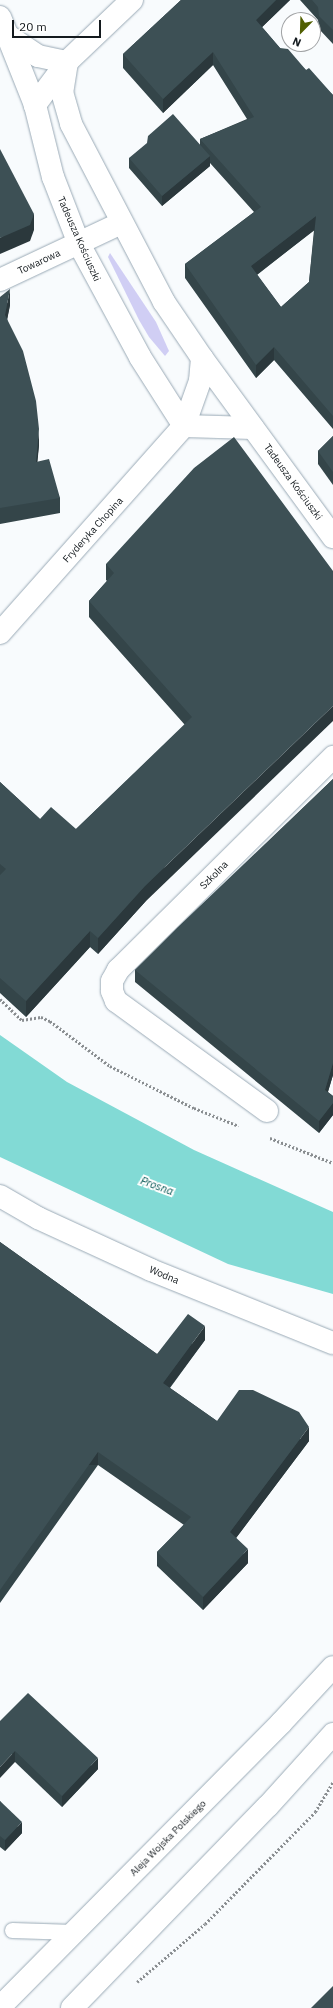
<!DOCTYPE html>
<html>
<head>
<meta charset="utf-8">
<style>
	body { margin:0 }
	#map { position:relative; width:333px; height:2008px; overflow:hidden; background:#f8fbfd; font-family:"IBM Plex Sans",sans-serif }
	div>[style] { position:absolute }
	.green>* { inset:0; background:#d0cef4 }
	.water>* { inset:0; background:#82dad5 }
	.path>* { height:2.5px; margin-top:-1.25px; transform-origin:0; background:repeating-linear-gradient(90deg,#8a8e91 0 2px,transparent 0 4px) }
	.roads { filter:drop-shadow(0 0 1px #9aaab6) drop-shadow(0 0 1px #9aaab6) }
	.service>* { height:15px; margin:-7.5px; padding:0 7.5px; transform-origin:7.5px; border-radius:7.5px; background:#fff }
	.minor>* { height:22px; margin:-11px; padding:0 11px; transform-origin:11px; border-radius:11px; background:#fff }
	.tertiary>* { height:22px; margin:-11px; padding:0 11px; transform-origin:11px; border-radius:11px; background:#fff }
	.secondary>* { height:22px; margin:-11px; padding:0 11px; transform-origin:11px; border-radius:11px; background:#fff }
	.wall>* { inset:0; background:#344549 }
	.shaded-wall>* { inset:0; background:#2b383c; transform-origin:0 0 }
	.building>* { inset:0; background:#3d5055 }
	span { translate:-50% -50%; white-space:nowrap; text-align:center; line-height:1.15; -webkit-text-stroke:4px #fff; paint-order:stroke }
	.street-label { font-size:10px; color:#141a1e }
	.water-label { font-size:11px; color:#005451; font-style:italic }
	.north { position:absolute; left:281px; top:12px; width:40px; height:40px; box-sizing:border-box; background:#fff; border:1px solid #a1a3a5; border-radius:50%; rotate:203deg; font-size:11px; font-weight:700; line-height:16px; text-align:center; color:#141a1e }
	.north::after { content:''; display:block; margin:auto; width:14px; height:18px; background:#515f01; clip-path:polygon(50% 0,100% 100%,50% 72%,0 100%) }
	.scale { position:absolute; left:12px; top:20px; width:89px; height:18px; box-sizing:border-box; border:2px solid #141a1e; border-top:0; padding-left:5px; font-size:12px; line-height:14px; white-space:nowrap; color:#141a1e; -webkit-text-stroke:3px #fff; paint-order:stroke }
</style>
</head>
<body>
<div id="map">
	<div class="green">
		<div style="clip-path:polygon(110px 253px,156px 322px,169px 351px,165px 356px,149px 337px,139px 320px,108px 257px)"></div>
	</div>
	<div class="water">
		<div style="clip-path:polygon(0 1035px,67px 1082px,194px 1150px,333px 1212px,333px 1294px,228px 1264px,0 1157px)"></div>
	</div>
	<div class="path">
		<div style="left:0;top:999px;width:30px;rotate:44deg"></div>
		<div style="left:22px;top:1020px;width:19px;rotate:-9deg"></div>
		<div style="left:41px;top:1017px;width:10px;rotate:24deg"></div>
		<div style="left:50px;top:1021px;width:75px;rotate:36.9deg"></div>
		<div style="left:110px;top:1066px;width:94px;rotate:26.6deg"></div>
		<div style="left:194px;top:1108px;width:48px;rotate:21.8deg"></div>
		<div style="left:270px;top:1138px;width:68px;rotate:21.6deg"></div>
		<div style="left:137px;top:1982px;width:89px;rotate:-40.5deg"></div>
		<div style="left:205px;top:1924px;width:157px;rotate:-45.5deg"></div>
		<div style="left:315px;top:1812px;width:35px;rotate:-59deg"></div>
	</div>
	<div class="roads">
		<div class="service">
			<div style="left:12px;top:1930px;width:62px;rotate:1.8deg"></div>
		</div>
		<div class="minor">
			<div style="left:0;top:17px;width:95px;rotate:68.3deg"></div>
			<div style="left:10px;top:37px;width:34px;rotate:34deg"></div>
			<div style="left:38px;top:56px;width:30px;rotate:12deg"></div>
			<div style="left:0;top:280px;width:134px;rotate:-25.2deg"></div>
			<div style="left:0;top:633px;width:277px;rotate:-48.4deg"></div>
			<div style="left:267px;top:1111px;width:187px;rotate:-143.9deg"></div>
			<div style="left:116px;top:1001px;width:11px;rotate:-112deg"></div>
			<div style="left:112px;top:991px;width:10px;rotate:-90deg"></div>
			<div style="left:112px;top:981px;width:13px;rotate:-61deg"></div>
			<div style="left:118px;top:970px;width:303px;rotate:-44.7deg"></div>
			<div style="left:0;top:1196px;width:44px;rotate:30.1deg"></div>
			<div style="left:38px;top:1218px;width:124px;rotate:24.7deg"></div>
			<div style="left:151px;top:1270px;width:196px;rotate:21.9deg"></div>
		</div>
		<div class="tertiary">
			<div style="left:132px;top:0;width:90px;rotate:136.4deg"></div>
			<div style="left:67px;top:62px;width:54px;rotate:126.7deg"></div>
			<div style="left:35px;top:105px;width:74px;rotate:76deg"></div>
			<div style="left:53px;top:177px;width:72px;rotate:68.8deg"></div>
			<div style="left:79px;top:244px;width:128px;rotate:61.6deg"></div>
			<div style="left:140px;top:357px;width:82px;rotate:57.5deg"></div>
			<div style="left:67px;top:62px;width:30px;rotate:99deg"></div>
			<div style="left:62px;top:92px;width:33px;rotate:74deg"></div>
			<div style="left:71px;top:124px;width:201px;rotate:62.4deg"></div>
			<div style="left:164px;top:302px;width:68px;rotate:55.8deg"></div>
			<div style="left:202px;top:358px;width:222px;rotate:53.8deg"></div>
			<div style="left:184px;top:426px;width:48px;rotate:-70.4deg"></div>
			<div style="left:200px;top:381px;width:23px;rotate:-85deg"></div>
			<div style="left:184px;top:426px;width:69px;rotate:1.7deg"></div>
		</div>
		<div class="secondary">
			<div style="left:0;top:2007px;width:400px;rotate:-45.3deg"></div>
			<div style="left:281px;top:1723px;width:76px;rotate:-47.1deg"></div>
			<div style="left:72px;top:2008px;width:281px;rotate:-45.9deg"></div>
			<div style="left:268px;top:1806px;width:97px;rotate:-47.9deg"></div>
		</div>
	</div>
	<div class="wall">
		<div style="clip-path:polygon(evenodd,181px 0,290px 0,262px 27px,280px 48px,306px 70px,333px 95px,333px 429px,274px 360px,256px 378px,185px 278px,185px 264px,254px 212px,210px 163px,210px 166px,162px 206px,129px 168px,129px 158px,200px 145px,200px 139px,247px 119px,213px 65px,163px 113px,123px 68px,123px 54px,181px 0,314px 230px,309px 282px,281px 307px,257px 275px,314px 230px)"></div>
		<div style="clip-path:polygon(300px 0,333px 0,333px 44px,319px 29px,318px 20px)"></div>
		<div style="clip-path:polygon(0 297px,10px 305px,7px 319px,39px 445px,37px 462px,60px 498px,60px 513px,0 524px)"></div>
		<div style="clip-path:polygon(333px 436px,333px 485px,318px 464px,318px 451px)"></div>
		<div style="clip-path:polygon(106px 564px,333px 571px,145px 902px,98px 954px,90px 947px,26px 1017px,0 993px,0 782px,40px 819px,76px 829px,185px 725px,89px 617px,89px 601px,107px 581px,106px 580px)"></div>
		<div style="clip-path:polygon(333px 779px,333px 1075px,328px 1092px,333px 1096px,333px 1115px,319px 1133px,135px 982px,135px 970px)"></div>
		<div style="clip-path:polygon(0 1242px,157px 1354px,205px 1340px,170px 1388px,217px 1421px,309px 1441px,236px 1538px,248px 1563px,203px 1610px,157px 1566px,157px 1552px,184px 1525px,98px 1465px,0 1603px)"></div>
		<div style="clip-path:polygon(0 1721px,98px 1769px,62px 1807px,15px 1762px)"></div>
		<div style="clip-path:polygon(0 1801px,22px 1833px,5px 1851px,0 1847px)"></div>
	</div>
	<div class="shaded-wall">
		<div style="clip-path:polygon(276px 0,290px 0,256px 33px,256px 20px)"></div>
		<div style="clip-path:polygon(213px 52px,213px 65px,163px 113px,163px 99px)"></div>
		<div style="clip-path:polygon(210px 156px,210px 166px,162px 206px,162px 196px)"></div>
		<div style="clip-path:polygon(34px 214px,34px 230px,30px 241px,0 254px,0 238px)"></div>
		<div style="clip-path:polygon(316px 216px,316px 229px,251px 279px,251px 266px)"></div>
		<div style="clip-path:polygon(10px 289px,10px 305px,5px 331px,5px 315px)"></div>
		<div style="clip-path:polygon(274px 347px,274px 360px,256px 378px,256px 365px)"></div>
		<div style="clip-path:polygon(39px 429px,39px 445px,36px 478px,36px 462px)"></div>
		<div style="clip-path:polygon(333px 706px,333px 721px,145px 902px,98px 954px,98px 938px,145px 886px)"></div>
		<div style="clip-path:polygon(90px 931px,90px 947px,26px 1017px,26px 1001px)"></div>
		<div style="clip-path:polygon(333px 1063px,333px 1075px,325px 1101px,325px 1090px)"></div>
		<div style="clip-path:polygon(333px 1103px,333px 1115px,319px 1133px,319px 1121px)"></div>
		<div style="clip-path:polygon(205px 1326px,205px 1340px,163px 1396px,163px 1383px)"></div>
		<div style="clip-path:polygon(309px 1427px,309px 1441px,230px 1546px,230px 1532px)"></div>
		<div style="left:98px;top:1452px;width:13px;height:169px;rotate:90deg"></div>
		<div style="clip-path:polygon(248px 1549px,248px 1563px,203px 1610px,203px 1597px)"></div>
		<div style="clip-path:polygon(15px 1751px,15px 1762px,0 1778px,0 1767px)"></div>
		<div style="clip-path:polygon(98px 1758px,98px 1769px,62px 1807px,62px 1796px)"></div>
		<div style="clip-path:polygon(22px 1822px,22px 1833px,5px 1851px,5px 1840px)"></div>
	</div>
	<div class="building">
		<div style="clip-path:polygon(evenodd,181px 0,276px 0,256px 20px,280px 48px,288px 49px,306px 70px,309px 68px,333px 95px,333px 416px,274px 347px,256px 365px,185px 264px,261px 207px,200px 139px,254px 117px,213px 52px,163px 99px,123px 54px,181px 0,316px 216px,309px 282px,281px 307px,251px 266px,316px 216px)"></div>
		<div style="clip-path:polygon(312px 0,333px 0,333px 30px,319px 16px,318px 7px)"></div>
		<div style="clip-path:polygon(173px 114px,210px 156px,162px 196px,129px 158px,147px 143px,148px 136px)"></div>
		<div style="clip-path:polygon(0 149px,34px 214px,30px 225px,0 238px)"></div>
		<div style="clip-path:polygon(10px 289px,5px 315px,23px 351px,36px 401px,39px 429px,36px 462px,49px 459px,60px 498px,0 508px,0 297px)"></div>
		<div style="clip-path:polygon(333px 436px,333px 472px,318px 451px)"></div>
		<div style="clip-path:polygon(234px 437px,333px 571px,333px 706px,145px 886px,98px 938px,90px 931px,26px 1001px,0 978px,0 875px,6px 869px,0 864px,0 782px,40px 819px,51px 807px,76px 829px,192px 717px,89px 601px,114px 573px,106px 564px,194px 468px)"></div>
		<div style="clip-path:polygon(333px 779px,333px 1063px,325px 1090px,333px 1096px,333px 1103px,319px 1121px,135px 970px,178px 927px)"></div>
		<div style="clip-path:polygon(0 1242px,157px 1354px,188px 1314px,205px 1326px,163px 1383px,217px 1421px,239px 1390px,253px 1390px,299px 1412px,309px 1427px,230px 1532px,248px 1549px,203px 1597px,157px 1552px,191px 1517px,98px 1452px,0 1590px)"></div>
		<div style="clip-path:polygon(28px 1693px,98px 1758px,62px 1796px,15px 1751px,0 1767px,0 1721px)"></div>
		<div style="clip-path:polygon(0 1801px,22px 1822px,5px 1840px,0 1836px)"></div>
		<div style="clip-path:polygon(333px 1986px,333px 2008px,311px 2008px)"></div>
	</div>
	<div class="street-label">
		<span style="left:79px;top:239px;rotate:66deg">Tadeusza Kościuszki</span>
		<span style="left:39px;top:262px;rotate:-25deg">Towarowa</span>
		<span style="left:293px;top:482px;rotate:54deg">Tadeusza Kościuszki</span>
		<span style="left:93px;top:530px;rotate:-48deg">Fryderyka Chopina</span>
		<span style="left:214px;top:875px;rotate:-45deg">Szkolna</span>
		<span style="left:164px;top:1275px;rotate:23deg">Wodna</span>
		<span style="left:168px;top:1838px;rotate:-45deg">Aleja Wojska Polskiego</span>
	</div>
	<div class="water-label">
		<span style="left:157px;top:1186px;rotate:20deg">Prosna</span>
	</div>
	<div class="north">N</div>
	<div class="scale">20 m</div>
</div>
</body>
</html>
